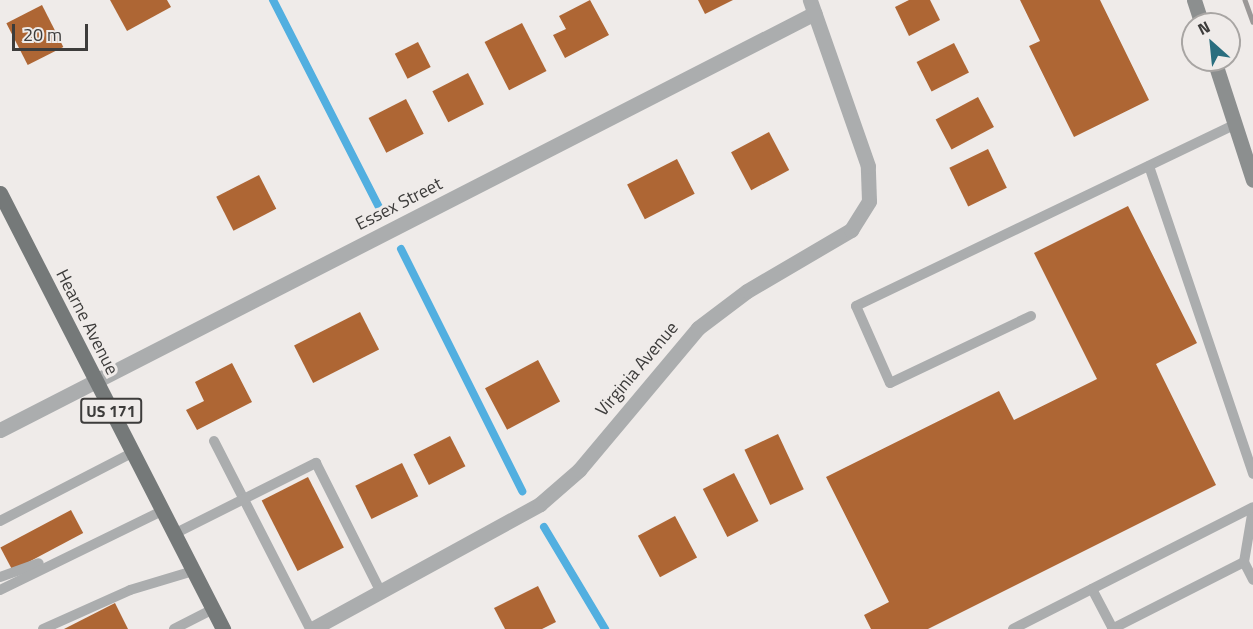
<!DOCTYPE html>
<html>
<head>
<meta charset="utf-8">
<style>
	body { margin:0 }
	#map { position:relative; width:1253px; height:629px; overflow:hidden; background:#efebe9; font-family:"Titillium Web",sans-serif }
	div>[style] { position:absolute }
	.stream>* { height:8px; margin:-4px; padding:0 4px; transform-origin:4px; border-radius:4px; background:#52afe0 }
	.building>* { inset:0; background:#ae6634; transform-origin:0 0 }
	.lane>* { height:10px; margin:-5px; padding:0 5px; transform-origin:5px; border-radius:5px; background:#abadae }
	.street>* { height:15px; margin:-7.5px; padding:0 7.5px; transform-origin:7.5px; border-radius:7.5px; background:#abadae }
	.secondary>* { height:15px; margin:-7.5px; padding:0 7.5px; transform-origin:7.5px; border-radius:7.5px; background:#8c8f8f }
	.primary>* { height:15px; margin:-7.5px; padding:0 7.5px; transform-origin:7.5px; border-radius:7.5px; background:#757979 }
	.rail>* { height:4.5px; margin:-2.25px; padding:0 2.25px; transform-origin:2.25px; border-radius:2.25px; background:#9b9897 }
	span { translate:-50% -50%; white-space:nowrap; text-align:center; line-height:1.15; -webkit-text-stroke:6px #efebe9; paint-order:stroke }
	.shield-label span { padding:2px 4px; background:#efebe9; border:2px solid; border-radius:4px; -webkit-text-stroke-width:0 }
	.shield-label { font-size:16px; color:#3d3c3b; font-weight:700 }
	.street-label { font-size:18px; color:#3d3c3b }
	.north { position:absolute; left:1181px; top:12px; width:60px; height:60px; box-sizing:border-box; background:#efebe9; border:2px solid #a8a5a3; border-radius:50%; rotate:333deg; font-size:16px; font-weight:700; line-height:24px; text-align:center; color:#3d3c3b }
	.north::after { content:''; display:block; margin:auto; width:21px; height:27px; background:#2a6e7f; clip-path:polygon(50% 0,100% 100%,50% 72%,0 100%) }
	.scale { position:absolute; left:12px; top:24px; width:76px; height:27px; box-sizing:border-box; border:3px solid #3d3c3b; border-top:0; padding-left:8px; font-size:18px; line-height:21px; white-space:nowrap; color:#3d3c3b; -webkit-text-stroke:4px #efebe9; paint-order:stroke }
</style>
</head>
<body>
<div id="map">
	<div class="stream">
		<div style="left:273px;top:0;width:237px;rotate:62.9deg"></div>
		<div style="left:401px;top:249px;width:271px;rotate:63.4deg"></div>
		<div style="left:544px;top:527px;width:119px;rotate:59.1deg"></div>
	</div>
	<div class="building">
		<div style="clip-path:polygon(110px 0,167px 0,171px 7px,127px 31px)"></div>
		<div style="clip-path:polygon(590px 0,609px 35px,565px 58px,553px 35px,566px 29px,559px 16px)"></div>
		<div style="clip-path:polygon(698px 0,733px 0,705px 14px)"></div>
		<div style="clip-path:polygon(909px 0,930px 0,940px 20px,909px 36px,895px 7px)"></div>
		<div style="clip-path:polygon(1020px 0,1100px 0,1149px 100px,1074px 137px,1029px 46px,1040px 41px)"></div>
		<div style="left:42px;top:5px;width:47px;height:40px;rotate:63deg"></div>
		<div style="left:522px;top:23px;width:54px;height:42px;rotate:63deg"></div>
		<div style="left:418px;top:42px;width:28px;height:26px;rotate:63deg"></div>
		<div style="left:954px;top:43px;width:33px;height:42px;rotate:63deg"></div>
		<div style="left:468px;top:73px;width:35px;height:40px;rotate:63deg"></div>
		<div style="left:978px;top:97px;width:34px;height:48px;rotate:62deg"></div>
		<div style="left:406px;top:99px;width:39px;height:42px;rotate:63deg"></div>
		<div style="left:769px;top:132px;width:43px;height:43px;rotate:62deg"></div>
		<div style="left:988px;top:149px;width:43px;height:43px;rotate:64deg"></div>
		<div style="left:677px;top:159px;width:39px;height:56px;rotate:63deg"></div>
		<div style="left:259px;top:175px;width:38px;height:48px;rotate:63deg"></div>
		<div style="clip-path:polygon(1128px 206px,1197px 343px,1156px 364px,1216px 485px,928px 629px,871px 629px,864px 615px,889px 602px,826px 477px,999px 391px,1014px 420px,1097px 379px,1034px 253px)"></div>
		<div style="left:360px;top:312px;width:42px;height:74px;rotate:63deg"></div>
		<div style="left:538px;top:360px;width:47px;height:60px;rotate:62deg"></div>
		<div style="clip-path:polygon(232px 363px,252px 402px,197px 430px,186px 410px,204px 401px,195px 382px)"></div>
		<div style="left:778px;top:434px;width:61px;height:37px;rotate:65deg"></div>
		<div style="left:450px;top:436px;width:34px;height:41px;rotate:63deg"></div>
		<div style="left:402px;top:463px;width:37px;height:52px;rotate:64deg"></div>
		<div style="left:734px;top:473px;width:54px;height:35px;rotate:63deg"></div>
		<div style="left:308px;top:477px;width:79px;height:52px;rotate:63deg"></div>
		<div style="left:71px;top:510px;width:26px;height:80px;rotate:62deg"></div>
		<div style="left:675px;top:516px;width:47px;height:42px;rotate:62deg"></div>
		<div style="clip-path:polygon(538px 586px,556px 622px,542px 629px,505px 629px,494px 608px)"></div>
		<div style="clip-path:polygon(115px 603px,128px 629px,64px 629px)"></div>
	</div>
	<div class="lane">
		<div style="left:1149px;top:166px;width:325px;rotate:71.3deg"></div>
		<div style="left:1031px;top:316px;width:156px;rotate:154.6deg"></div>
		<div style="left:890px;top:383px;width:84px;rotate:-113.8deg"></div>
		<div style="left:856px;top:306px;width:419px;rotate:-25.6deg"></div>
		<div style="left:214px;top:441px;width:211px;rotate:62.9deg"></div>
		<div style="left:0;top:521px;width:148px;rotate:-27.3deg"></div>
		<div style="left:174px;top:534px;width:159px;rotate:-26.6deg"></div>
		<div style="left:316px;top:463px;width:144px;rotate:63.3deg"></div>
		<div style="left:1244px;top:562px;width:54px;rotate:-80.4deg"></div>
		<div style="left:0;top:577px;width:41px;rotate:-19.7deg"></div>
		<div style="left:1092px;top:589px;width:45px;rotate:62.3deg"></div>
		<div style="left:0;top:590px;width:180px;rotate:-26deg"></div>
		<div style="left:43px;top:629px;width:95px;rotate:-24.1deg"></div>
		<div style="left:130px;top:590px;width:66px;rotate:-16.8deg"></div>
		<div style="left:174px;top:629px;width:44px;rotate:-27.1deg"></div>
		<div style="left:1013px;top:629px;width:269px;rotate:-26.9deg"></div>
		<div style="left:1112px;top:629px;width:148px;rotate:-26.9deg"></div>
		<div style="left:1244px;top:562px;width:20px;rotate:63deg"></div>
	</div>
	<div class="street">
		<div style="left:0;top:430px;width:915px;rotate:-27.1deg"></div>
		<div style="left:312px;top:629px;width:260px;rotate:-28.7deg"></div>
		<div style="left:540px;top:504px;width:52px;rotate:-41.1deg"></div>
		<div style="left:579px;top:470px;width:185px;rotate:-50deg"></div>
		<div style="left:698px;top:328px;width:61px;rotate:-37.1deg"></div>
		<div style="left:747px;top:291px;width:121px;rotate:-30.4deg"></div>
		<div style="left:851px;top:230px;width:34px;rotate:-58deg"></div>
		<div style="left:869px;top:201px;width:35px;rotate:-92deg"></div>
		<div style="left:868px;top:166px;width:176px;rotate:-109.3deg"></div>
	</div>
	<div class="secondary">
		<div style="left:1194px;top:0;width:25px;rotate:72deg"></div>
		<div style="left:1214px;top:60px;width:126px;rotate:72deg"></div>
	</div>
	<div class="primary">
		<div style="left:0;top:193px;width:490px;rotate:62.9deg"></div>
	</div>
	<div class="rail">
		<div style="left:1245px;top:0;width:23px;rotate:70deg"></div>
	</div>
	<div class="shield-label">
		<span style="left:111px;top:411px">US 171</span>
	</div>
	<div class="street-label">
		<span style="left:399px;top:204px;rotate:-27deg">Essex Street</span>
		<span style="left:87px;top:322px;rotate:63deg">Hearne Avenue</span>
		<span style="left:637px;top:369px;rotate:-50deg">Virginia Avenue</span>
	</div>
	<div class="north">N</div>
	<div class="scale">20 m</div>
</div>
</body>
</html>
